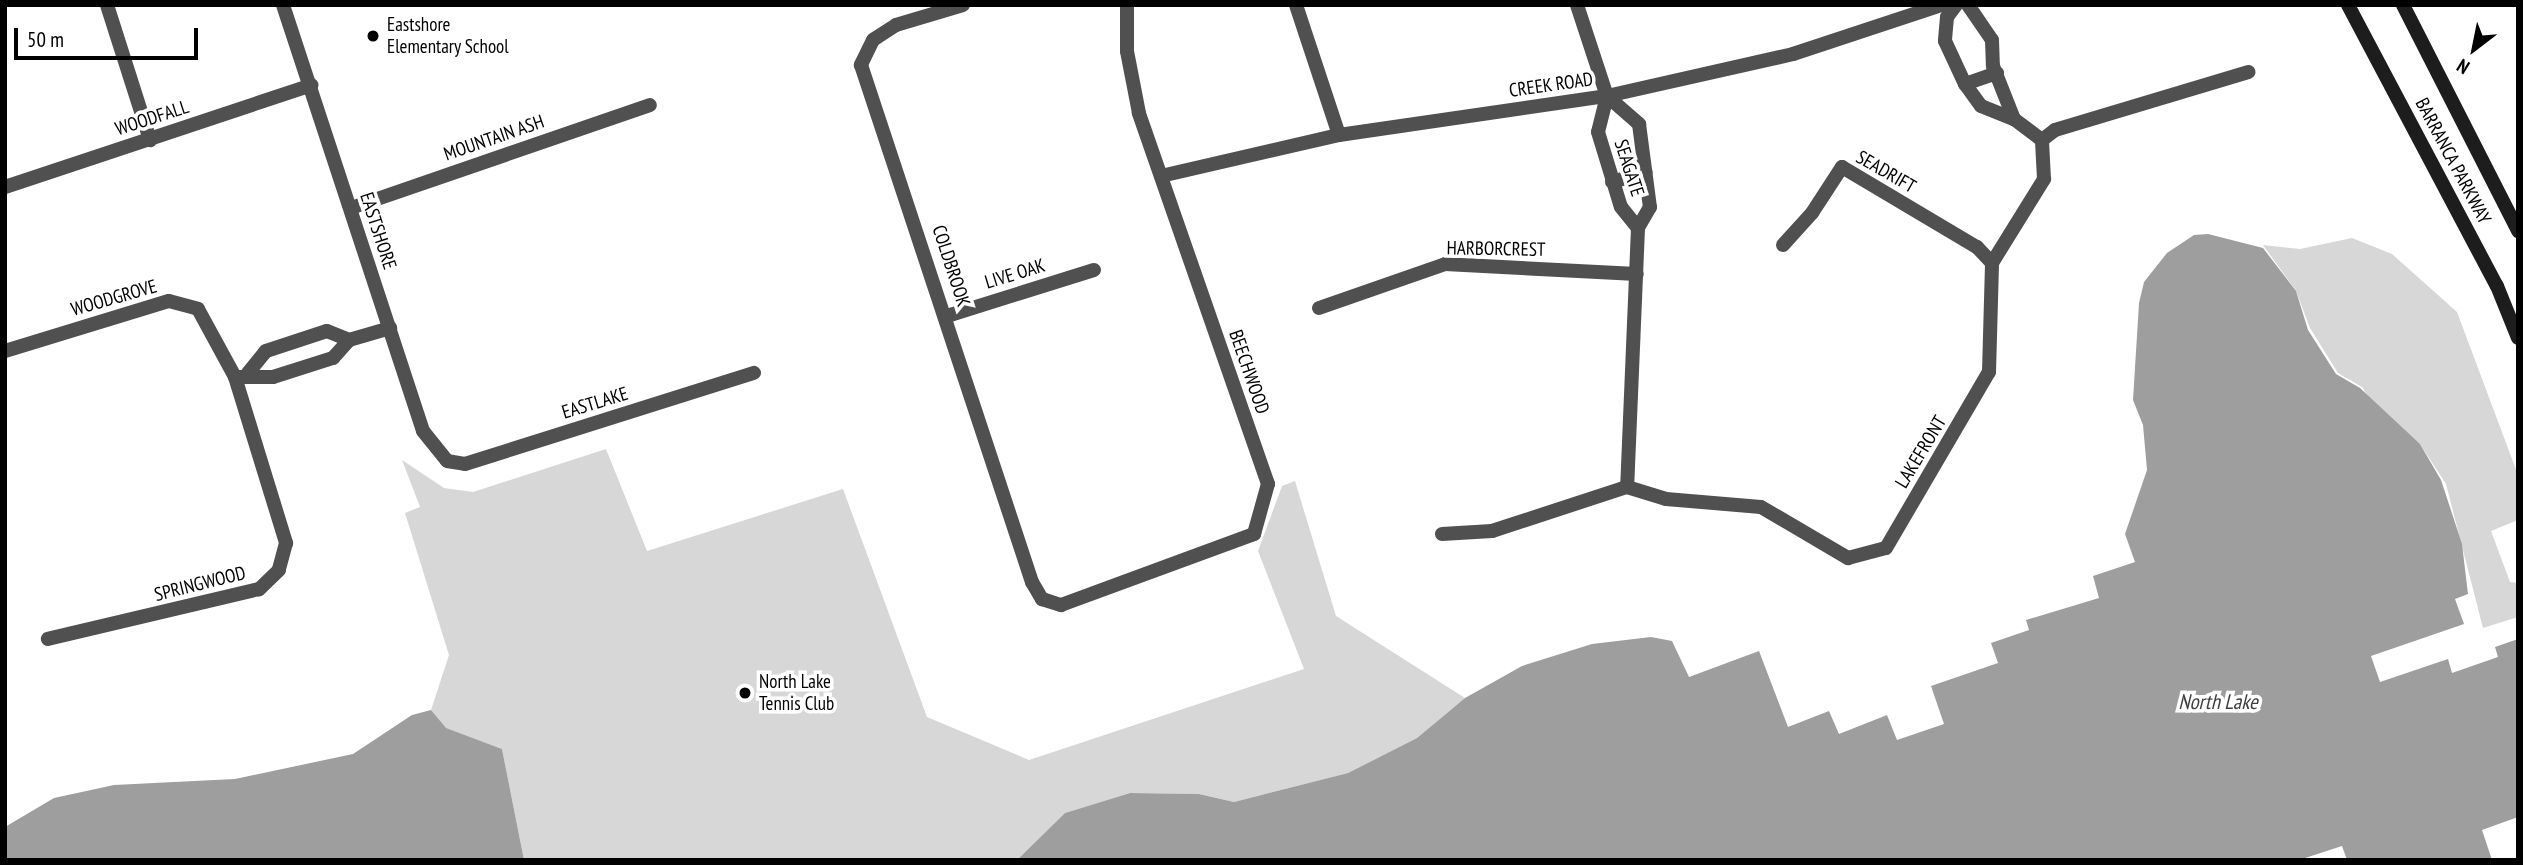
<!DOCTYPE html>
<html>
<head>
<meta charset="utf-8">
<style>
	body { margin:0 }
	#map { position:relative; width:2523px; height:865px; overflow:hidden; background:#fff; font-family:"PT Sans Narrow",sans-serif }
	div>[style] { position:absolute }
	.green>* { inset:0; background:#d7d7d7 }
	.water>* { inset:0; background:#9e9e9e }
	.minor>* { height:14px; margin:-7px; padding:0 7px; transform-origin:7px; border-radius:7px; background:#505050 }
	.tertiary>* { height:14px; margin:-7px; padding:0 7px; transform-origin:7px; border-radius:7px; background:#505050 }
	.secondary>* { height:14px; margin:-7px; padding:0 7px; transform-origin:7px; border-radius:7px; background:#1d1d1d }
	.dots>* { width:19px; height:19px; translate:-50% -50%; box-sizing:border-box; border:4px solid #fff; border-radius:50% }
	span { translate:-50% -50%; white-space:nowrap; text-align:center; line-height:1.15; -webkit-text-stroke:7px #fff; paint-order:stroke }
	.poi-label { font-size:19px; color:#000 }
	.left { translate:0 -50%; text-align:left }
	.street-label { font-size:19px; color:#000 }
	.water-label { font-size:21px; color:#3f3f3f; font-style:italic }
	.frame { position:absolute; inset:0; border:7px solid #000; pointer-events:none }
	.north { position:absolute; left:2439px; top:14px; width:70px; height:70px; -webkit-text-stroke:5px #fff; paint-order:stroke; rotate:212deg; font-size:19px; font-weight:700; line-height:28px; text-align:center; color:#000 }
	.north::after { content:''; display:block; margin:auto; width:24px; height:32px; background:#000; clip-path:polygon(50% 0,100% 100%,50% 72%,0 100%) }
	.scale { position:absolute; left:14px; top:28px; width:184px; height:32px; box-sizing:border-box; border:4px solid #000; border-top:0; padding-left:9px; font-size:21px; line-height:24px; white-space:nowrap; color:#000; -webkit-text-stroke:5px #fff; paint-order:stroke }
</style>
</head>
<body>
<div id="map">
	<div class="green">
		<div style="clip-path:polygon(2352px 238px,2392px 254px,2457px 312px,2518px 475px,2518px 520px,2491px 531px,2510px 582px,2518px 583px,2518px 617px,2483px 628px,2446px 484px,2420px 444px,2373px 404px,2362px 387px,2338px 373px,2310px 328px,2296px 291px,2263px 245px,2300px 249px)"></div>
		<div style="clip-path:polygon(606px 449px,647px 551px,843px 489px,927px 717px,1029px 760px,1304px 669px,1258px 551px,1282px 486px,1295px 481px,1336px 616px,1465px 698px,1417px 738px,1348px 773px,1234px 802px,1199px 794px,1130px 793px,1065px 813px,1017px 860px,524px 860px,502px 749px,445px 728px,431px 710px,449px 655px,405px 513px,420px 507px,402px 460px,444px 488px,473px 492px)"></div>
	</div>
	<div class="water">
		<div style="clip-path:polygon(2208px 234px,2263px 248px,2296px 291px,2308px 330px,2336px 374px,2360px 388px,2420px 444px,2441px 480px,2462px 544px,2468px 594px,2455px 599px,2464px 624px,2371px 656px,2380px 682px,2448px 659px,2452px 673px,2498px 657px,2495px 647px,2518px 639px,2518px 817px,2482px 830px,2492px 860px,2347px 860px,2342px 846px,2299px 860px,1017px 860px,1065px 813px,1130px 793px,1199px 794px,1234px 802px,1348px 773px,1417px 738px,1465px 698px,1522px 666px,1592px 644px,1651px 637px,1672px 641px,1689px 677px,1759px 651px,1788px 727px,1829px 711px,1839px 734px,1887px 715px,1897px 740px,1944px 724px,1931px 686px,1998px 663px,1991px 643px,2029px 630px,2026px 620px,2099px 598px,2093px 576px,2135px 562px,2125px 534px,2147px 470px,2143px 425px,2133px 400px,2139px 303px,2144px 282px,2167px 253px,2194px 235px)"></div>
		<div style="clip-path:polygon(431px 710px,446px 728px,502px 749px,524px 860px,5px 860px,5px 827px,54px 798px,114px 785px,235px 779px,353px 754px,412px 715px)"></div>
	</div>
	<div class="minor">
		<div style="left:107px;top:5px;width:142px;rotate:72.3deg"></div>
		<div style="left:963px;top:5px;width:70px;rotate:163.4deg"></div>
		<div style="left:896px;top:25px;width:27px;rotate:147deg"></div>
		<div style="left:873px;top:40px;width:28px;rotate:116deg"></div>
		<div style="left:861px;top:65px;width:545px;rotate:71.7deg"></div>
		<div style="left:1032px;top:582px;width:20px;rotate:60deg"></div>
		<div style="left:1042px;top:599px;width:20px;rotate:18deg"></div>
		<div style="left:1061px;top:605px;width:206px;rotate:-20.2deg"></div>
		<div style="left:1254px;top:534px;width:52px;rotate:-74.4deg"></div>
		<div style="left:1268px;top:484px;width:393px;rotate:-109.2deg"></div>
		<div style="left:1139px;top:113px;width:63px;rotate:-101deg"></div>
		<div style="left:1127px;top:51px;width:46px;rotate:-90deg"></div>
		<div style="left:1296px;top:5px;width:137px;rotate:71.7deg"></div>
		<div style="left:1577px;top:5px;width:96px;rotate:71.8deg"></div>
		<div style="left:1956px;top:5px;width:15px;rotate:127deg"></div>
		<div style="left:1947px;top:17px;width:24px;rotate:95deg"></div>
		<div style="left:1945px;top:41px;width:47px;rotate:65.1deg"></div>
		<div style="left:1965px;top:84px;width:27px;rotate:54deg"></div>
		<div style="left:1981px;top:106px;width:35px;rotate:22deg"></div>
		<div style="left:2014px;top:119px;width:35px;rotate:37deg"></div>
		<div style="left:1968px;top:5px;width:42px;rotate:55.6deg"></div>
		<div style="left:1992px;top:40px;width:26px;rotate:88deg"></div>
		<div style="left:1993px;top:66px;width:57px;rotate:68.4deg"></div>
		<div style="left:1965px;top:84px;width:34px;rotate:-19deg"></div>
		<div style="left:1607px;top:96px;width:43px;rotate:41.2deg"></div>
		<div style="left:1639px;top:124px;width:84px;rotate:82.5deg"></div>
		<div style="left:1650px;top:207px;width:24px;rotate:120deg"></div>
		<div style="left:1638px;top:228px;width:259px;rotate:92.4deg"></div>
		<div style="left:1607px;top:96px;width:37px;rotate:104deg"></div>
		<div style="left:1598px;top:132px;width:78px;rotate:73deg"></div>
		<div style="left:1621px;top:207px;width:27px;rotate:51deg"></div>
		<div style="left:1612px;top:182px;width:35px;rotate:-16deg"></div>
		<div style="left:5px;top:187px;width:323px;rotate:-18.4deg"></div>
		<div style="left:351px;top:208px;width:316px;rotate:-19deg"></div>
		<div style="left:1783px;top:245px;width:43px;rotate:-47.8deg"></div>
		<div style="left:1812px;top:213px;width:55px;rotate:-56.9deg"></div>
		<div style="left:1842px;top:167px;width:157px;rotate:30.7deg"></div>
		<div style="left:1977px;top:247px;width:22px;rotate:47deg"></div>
		<div style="left:1319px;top:308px;width:133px;rotate:-19.2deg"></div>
		<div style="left:1445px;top:264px;width:192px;rotate:3deg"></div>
		<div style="left:947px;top:316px;width:154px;rotate:-17.4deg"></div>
		<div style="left:5px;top:351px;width:171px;rotate:-17deg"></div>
		<div style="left:169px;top:301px;width:30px;rotate:15deg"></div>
		<div style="left:198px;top:309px;width:77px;rotate:61.4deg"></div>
		<div style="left:235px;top:377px;width:174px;rotate:72.9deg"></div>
		<div style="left:286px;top:543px;width:28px;rotate:105deg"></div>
		<div style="left:279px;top:570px;width:28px;rotate:136deg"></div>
		<div style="left:259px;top:589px;width:217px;rotate:166.7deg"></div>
		<div style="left:248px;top:373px;width:28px;rotate:-51deg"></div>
		<div style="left:266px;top:351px;width:64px;rotate:-18.2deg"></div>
		<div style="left:327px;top:331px;width:24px;rotate:22deg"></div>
		<div style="left:235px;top:377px;width:38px"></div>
		<div style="left:273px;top:377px;width:63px;rotate:-17.6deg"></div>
		<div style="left:333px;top:358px;width:24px;rotate:-48deg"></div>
		<div style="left:349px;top:340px;width:43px;rotate:-16.3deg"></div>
		<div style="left:447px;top:461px;width:18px;rotate:9deg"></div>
		<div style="left:465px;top:464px;width:303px;rotate:-17.5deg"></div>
		<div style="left:1442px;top:534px;width:50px;rotate:-3.4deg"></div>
		<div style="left:1492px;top:531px;width:142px;rotate:-18.1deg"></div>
		<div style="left:1627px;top:487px;width:41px;rotate:17.1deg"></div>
		<div style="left:1666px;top:499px;width:95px;rotate:4.8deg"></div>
		<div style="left:1761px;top:507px;width:101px;rotate:30.4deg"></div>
		<div style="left:1848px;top:558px;width:39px;rotate:-15deg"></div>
		<div style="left:1886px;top:548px;width:204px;rotate:-59.7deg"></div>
		<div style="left:1989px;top:372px;width:109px;rotate:-88.4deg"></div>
		<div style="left:1992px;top:263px;width:99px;rotate:-58.2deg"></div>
		<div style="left:2044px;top:179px;width:39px;rotate:-93deg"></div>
		<div style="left:2042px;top:140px;width:16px;rotate:-38deg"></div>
		<div style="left:2055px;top:130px;width:202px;rotate:-16.7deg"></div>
	</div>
	<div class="tertiary">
		<div style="left:283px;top:5px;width:448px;rotate:71.8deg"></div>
		<div style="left:423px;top:431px;width:38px;rotate:51deg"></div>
		<div style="left:1161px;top:176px;width:183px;rotate:-13deg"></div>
		<div style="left:1339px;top:135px;width:271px;rotate:-8.3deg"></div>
		<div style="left:1607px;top:96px;width:191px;rotate:-12.7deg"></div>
		<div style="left:1793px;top:54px;width:156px;rotate:-18.3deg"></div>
	</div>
	<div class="secondary">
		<div style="left:2348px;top:5px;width:318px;rotate:62.1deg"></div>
		<div style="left:2497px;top:286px;width:56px;rotate:68deg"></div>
		<div style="left:2403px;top:5px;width:254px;rotate:63deg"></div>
	</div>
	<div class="dots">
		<div style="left:373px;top:36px;background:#000"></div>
		<div style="left:745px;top:693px;background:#000"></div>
	</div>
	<div class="poi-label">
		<span class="left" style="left:387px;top:36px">Eastshore<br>Elementary School</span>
		<span class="left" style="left:759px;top:693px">North Lake<br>Tennis Club</span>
	</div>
	<div class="street-label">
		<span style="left:1551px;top:85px;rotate:-8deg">CREEK ROAD</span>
		<span style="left:152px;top:118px;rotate:-18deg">WOODFALL</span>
		<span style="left:494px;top:138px;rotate:-19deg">MOUNTAIN ASH</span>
		<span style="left:2453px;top:161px;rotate:62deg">BARRANCA PARKWAY</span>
		<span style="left:1629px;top:168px;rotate:72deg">SEAGATE</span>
		<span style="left:1886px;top:172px;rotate:30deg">SEADRIFT</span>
		<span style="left:378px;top:231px;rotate:72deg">EASTSHORE</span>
		<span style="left:1496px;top:249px;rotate:1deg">HARBORCREST</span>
		<span style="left:951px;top:266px;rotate:72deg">COLDBROOK</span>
		<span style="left:1015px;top:274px;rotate:-17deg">LIVE OAK</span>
		<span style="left:114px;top:298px;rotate:-16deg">WOODGROVE</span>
		<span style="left:1249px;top:372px;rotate:71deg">BEECHWOOD</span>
		<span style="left:595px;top:403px;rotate:-17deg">EASTLAKE</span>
		<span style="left:1921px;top:452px;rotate:-59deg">LAKEFRONT</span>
		<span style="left:200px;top:584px;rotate:-14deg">SPRINGWOOD</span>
	</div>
	<div class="water-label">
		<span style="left:2218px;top:702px">North Lake</span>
	</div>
	<div class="frame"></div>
	<div class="north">N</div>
	<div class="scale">50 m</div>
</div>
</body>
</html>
